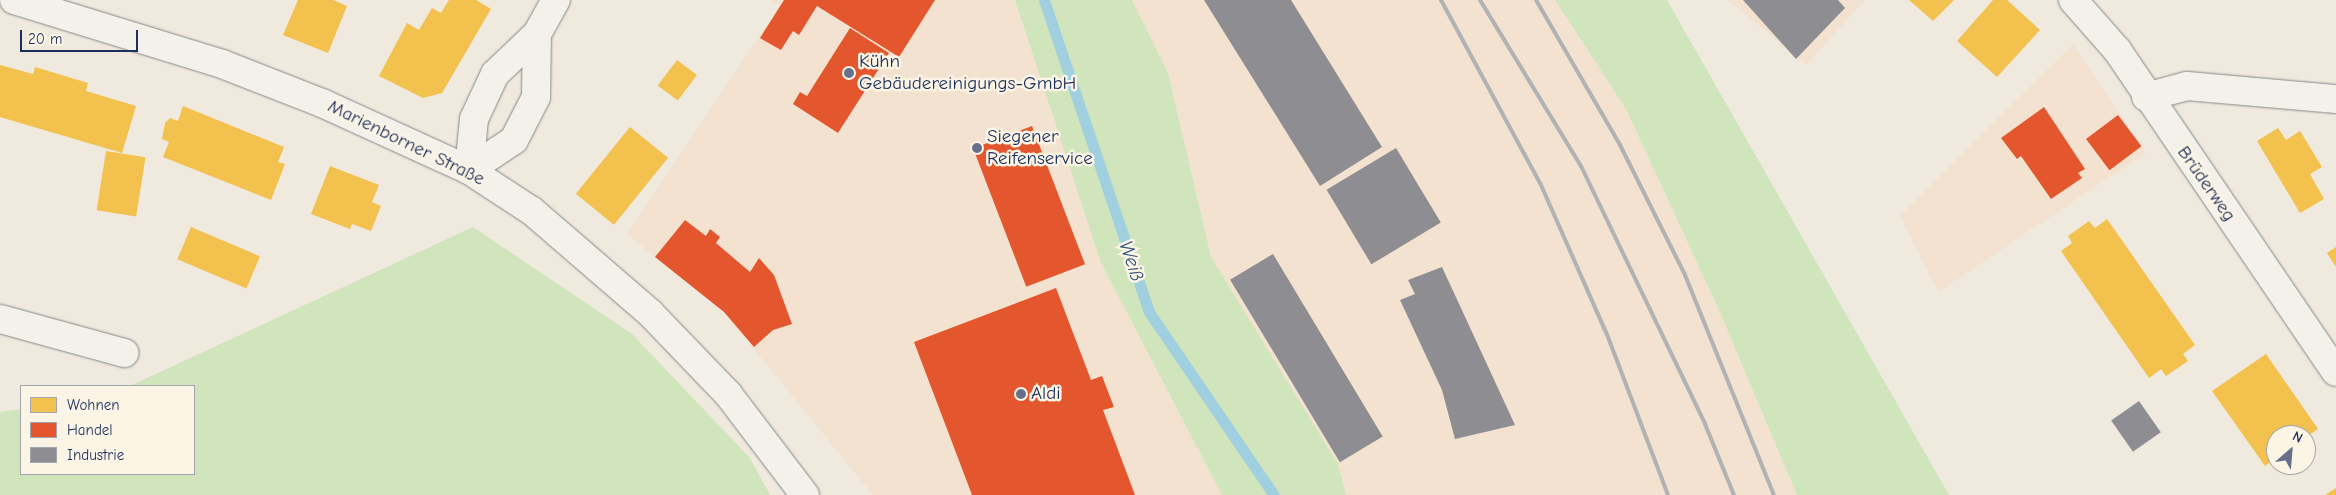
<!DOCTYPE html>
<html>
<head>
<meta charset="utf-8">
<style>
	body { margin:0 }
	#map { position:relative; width:2336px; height:495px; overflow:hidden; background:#f0e9de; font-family:"Comic Neue",sans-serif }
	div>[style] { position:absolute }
	.built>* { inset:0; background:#f2e2cf }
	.green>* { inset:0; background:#d0e5bc }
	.homes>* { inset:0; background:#f2c14e; transform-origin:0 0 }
	.shops>* { inset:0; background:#e4572e; transform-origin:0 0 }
	.industry>* { inset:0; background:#8d8d92; transform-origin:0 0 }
	.stream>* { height:11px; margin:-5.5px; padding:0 5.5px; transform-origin:5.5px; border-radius:5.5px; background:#a0d0df }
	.roads { filter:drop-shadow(0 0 1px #87888c) drop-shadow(0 0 1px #87888c) }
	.street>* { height:28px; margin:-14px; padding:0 14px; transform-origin:14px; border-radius:14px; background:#f4f1ea }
	.secondary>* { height:28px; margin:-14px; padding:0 14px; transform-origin:14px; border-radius:14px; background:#f4f1ea }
	.rail>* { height:4px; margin:-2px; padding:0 2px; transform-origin:2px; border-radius:2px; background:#b1b2b3 }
	.dots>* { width:14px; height:14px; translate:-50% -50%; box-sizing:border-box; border:2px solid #fcf5e5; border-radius:50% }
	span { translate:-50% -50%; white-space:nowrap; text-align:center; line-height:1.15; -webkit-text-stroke:5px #fcf5e5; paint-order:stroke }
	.poi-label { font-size:19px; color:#1b2f5e }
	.left { translate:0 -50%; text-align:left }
	.street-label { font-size:19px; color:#1b2f5e }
	.water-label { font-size:20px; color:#34557e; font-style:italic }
	.legend { position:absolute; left:20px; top:385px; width:175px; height:90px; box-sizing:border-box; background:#fcf5e5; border:1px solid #a2a6af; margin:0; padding:6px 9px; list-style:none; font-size:15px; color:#1b2f5e }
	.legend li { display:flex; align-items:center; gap:10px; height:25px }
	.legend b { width:25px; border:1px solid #a2a6af }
	.north { position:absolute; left:2266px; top:425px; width:50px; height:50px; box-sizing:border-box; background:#fcf5e5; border:1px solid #a2a6af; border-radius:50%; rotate:27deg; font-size:14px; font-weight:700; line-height:20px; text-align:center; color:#1b2f5e }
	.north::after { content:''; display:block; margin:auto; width:18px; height:22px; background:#66708b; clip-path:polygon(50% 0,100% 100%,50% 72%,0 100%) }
	.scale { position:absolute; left:20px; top:30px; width:118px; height:22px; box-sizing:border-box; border:2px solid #1b2f5e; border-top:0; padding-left:6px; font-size:15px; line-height:18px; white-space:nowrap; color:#1b2f5e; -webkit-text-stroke:4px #fcf5e5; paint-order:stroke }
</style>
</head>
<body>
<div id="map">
	<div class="built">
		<div style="clip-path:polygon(772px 0,1015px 0,1101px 263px,1222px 495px,873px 495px,724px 312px,627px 234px,780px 6px)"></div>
		<div style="clip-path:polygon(1132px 0,1555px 0,1626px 109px,1719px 310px,1797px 495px,1346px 495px,1338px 464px,1211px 257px,1168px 73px)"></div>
		<div style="clip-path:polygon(1728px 0,1865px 0,1806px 65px)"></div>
		<div style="clip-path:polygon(2073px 44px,2146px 153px,1938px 292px,1900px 216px)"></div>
	</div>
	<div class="green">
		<div style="clip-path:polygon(1015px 0,1132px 0,1168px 73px,1211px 257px,1338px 464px,1346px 495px,1222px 495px,1101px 263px)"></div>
		<div style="clip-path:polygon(1555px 0,1667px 0,1949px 495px,1797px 495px,1719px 310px,1626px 109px)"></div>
		<div style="clip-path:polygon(473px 227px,632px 334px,750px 458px,770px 495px,0 495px,0 412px,21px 409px,21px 474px,194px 474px,194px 386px,130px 386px)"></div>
	</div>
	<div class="homes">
		<div style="clip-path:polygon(298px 0,333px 0,347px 6px,328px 53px,283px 35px)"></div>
		<div style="clip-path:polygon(449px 0,476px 0,491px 9px,442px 93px,423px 98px,379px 76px,407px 23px,419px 30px,432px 8px,441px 13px)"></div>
		<div style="clip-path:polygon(1909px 0,1954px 0,1933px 21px)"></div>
		<div style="clip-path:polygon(1993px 0,2007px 0,2040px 30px,1997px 77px,1957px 41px)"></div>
		<div style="left:677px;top:60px;width:25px;height:32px;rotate:37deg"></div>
		<div style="clip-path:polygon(0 65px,33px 74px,35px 67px,88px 83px,86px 91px,136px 106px,122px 153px,0 117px)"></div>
		<div style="clip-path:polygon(183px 106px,284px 147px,278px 162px,285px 164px,271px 200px,163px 157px,169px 142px,162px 139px,165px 123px,170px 118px,178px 121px)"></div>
		<div style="left:630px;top:127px;width:49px;height:86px;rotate:39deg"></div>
		<div style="clip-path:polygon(2278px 128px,2286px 140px,2300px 131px,2322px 167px,2310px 174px,2324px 199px,2300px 213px,2257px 141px)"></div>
		<div style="left:106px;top:151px;width:40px;height:60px;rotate:9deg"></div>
		<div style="clip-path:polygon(330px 166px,379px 185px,372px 202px,381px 206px,371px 231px,352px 224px,350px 229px,311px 214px)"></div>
		<div style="clip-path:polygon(2107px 219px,2195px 345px,2183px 354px,2188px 361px,2166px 376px,2161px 369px,2149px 378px,2061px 251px,2072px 243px,2068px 236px,2089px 221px,2095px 228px)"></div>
		<div style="left:191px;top:227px;width:75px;height:35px;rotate:23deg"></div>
		<div style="clip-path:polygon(2336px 247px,2336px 267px,2327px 253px)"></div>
		<div style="clip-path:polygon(2266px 354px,2318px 429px,2306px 437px,2276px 435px,2276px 458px,2265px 466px,2212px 391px)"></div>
		<div style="clip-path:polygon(2336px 488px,2336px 495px,2325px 495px)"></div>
	</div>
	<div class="shops">
		<div style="clip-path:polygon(784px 0,935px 0,899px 57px,817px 6px,799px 35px,793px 31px,781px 50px,760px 38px)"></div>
		<div style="clip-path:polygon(850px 28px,889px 53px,838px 133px,793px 104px,800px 92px,807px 96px)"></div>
		<div style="clip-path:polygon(2044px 107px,2085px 169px,2078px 173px,2082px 178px,2051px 199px,2021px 156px,2017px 159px,2001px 138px)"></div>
		<div style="left:2118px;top:115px;width:39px;height:40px;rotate:53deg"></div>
		<div style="left:1032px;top:126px;width:148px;height:63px;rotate:69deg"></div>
		<div style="clip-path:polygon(685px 220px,706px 236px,710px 229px,720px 237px,716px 243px,750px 272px,759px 258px,774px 275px,792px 324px,773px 330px,754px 347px,724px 312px,655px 257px)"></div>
		<div style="clip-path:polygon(1056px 288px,1091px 380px,1102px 376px,1114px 407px,1103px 410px,1135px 495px,972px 495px,914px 342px)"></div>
	</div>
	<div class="industry">
		<div style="clip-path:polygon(1204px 0,1291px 0,1382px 147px,1320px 186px)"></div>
		<div style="clip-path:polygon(1743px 0,1838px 0,1845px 8px,1796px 59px)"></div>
		<div style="left:1396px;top:148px;width:87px;height:81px;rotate:59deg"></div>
		<div style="left:1273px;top:254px;width:213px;height:50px;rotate:59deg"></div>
		<div style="clip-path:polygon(1442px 267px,1515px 425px,1455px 439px,1442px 390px,1400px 300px,1415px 294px,1408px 280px)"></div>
		<div style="left:2139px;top:401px;width:38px;height:34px;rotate:55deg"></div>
	</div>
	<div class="stream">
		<div style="left:1044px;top:0;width:329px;rotate:71.4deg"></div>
		<div style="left:1149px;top:312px;width:222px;rotate:55.7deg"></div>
	</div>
	<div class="roads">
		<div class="street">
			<div style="left:2146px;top:97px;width:42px;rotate:-15deg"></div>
			<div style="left:2187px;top:86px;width:150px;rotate:5deg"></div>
			<div style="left:469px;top:170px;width:51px;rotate:-84.4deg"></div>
			<div style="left:474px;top:119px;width:50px;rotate:-65deg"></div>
			<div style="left:495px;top:74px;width:58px;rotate:-43.6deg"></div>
			<div style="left:537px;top:34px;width:39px;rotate:-61deg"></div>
			<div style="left:469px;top:170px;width:54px;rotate:-33.7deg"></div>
			<div style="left:514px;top:140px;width:48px;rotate:-62.9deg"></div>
			<div style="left:536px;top:97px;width:63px;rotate:-89.1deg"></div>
			<div style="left:0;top:319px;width:129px;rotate:15.3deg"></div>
		</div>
		<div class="secondary">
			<div style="left:14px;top:0;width:218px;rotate:17.1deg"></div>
			<div style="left:222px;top:64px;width:107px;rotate:21.3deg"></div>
			<div style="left:322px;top:103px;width:162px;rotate:24.5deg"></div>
			<div style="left:469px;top:170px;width:75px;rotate:33.1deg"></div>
			<div style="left:532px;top:211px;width:156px;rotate:40.8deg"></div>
			<div style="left:650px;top:313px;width:112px;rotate:46.1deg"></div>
			<div style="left:728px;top:394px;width:127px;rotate:52.7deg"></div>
			<div style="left:2073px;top:0;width:67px;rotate:48.7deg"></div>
			<div style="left:2117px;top:50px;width:389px;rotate:55.8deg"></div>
		</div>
	</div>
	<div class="rail">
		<div style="left:1441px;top:0;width:210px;rotate:61.6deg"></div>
		<div style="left:1541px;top:185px;width:166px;rotate:66.2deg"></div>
		<div style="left:1608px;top:337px;width:169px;rotate:69.2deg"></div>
		<div style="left:1480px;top:0;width:194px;rotate:58.7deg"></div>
		<div style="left:1581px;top:166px;width:286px;rotate:64.3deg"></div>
		<div style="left:1705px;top:424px;width:77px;rotate:67.8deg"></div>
		<div style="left:1536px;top:0;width:168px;rotate:59.9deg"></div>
		<div style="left:1620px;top:145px;width:145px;rotate:63.4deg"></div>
		<div style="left:1685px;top:275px;width:237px;rotate:68deg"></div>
	</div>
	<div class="dots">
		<div style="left:849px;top:73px;background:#66708b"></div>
		<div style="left:977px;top:148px;background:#66708b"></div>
		<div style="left:1021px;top:394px;background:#66708b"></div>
	</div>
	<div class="poi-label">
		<span class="left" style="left:859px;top:73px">Kühn<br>Gebäudereinigungs-GmbH</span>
		<span class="left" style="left:987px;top:148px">Siegener<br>Reifenservice</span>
		<span class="left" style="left:1031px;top:394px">Aldi</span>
	</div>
	<div class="street-label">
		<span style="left:406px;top:143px;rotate:26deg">Marienborner Straße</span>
		<span style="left:2206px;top:184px;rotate:55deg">Brüderweg</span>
	</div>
	<div class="water-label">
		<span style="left:1132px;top:261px;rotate:71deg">Weiß</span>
	</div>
	<ul class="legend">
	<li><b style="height:14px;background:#f2c14e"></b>Wohnen</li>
	<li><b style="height:14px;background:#e4572e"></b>Handel</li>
	<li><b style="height:14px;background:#8d8d92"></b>Industrie</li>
	</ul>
	<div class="north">N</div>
	<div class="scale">20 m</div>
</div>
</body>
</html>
